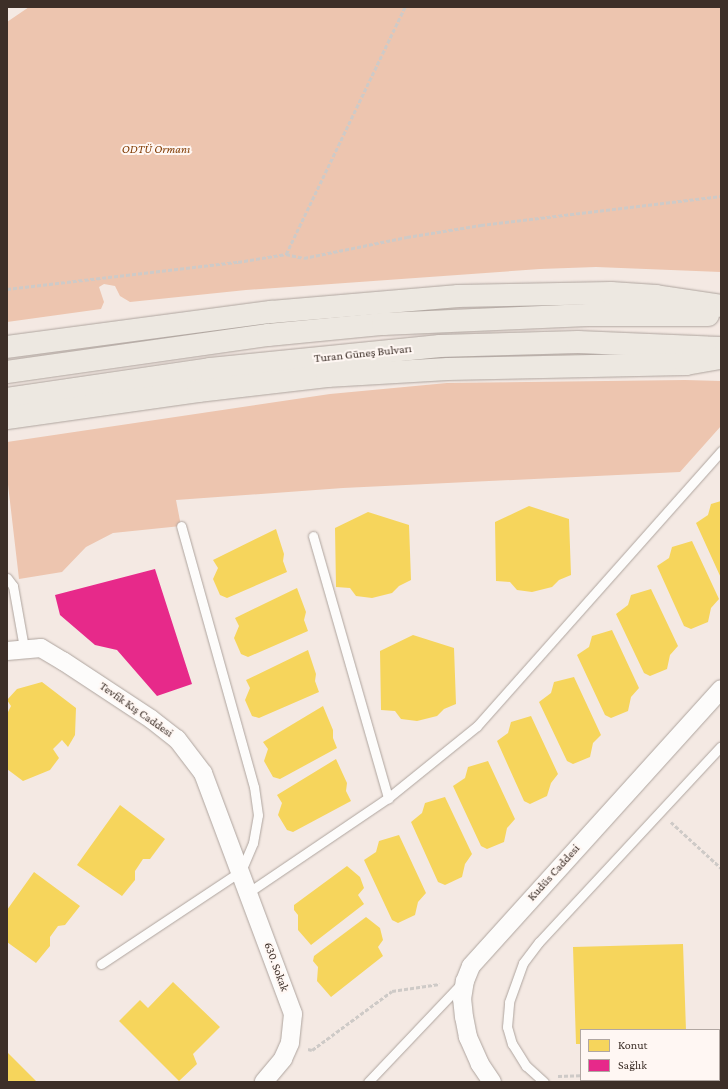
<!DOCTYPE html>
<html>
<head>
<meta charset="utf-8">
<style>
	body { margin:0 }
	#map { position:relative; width:728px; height:1089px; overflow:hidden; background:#f4e9e3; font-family:"Crimson Pro",serif }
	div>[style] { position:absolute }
	.green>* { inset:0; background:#edc5af }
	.homes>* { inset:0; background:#f6d55c }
	.health>* { inset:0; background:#e7298a }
	.path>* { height:2.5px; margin-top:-1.25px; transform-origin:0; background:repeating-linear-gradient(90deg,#cecac7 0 4px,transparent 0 6px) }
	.roads { filter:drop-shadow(0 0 1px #aea49e) drop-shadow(0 0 1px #aea49e) }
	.service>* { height:9px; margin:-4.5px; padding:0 4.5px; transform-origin:4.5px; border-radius:4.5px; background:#fdfcfb }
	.minor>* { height:18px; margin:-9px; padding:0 9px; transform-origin:9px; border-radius:9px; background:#fdfcfb }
	.primary>* { height:22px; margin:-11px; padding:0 11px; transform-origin:11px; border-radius:11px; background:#ede8e1 }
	span { translate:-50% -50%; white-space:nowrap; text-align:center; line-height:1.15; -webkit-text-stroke:4px #fff7f3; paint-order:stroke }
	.park-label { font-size:12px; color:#813b02; font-style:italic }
	.street-label { font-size:12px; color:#3d2f28 }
	.frame { position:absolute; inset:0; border:8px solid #3d2f28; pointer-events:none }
	.legend { position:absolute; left:580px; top:1029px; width:140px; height:52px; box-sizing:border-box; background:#fff7f3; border:1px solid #b1a7a2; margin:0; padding:5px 7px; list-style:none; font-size:12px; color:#3d2f28 }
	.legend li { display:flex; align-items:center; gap:8px; height:20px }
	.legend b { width:20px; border:1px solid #b1a7a2 }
</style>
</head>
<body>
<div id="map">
	<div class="green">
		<div style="clip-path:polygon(29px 7px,721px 7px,721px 272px,596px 267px,540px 269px,246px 290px,130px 302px,120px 296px,115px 286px,104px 284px,99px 287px,104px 302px,101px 309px,7px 322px,7px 22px)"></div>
		<div style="clip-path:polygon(685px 380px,721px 381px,721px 426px,680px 472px,343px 488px,176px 500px,181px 526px,113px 533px,86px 547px,62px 572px,19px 579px,7px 476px,7px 442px,330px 394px,447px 383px)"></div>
	</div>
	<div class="homes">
		<div style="clip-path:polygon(721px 501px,721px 578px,696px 523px,708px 515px,711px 504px)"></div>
		<div style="clip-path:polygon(529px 506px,569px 519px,571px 575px,559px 580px,552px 587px,532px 592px,517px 590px,510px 582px,496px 581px,495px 522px)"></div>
		<div style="clip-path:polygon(368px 512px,409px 525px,411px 580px,399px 586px,392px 593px,372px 598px,356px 596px,350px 588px,336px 587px,335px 528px)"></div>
		<div style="clip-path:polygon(276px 529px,284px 554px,283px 561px,287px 572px,227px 598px,220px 595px,213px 579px,218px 568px,213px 560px)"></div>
		<div style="clip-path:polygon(692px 541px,719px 599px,711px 608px,708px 622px,691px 629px,684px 626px,657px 566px,669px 558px,672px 547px)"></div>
		<div style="clip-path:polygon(297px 588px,306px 612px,304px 620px,308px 631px,248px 657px,241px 654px,234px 638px,239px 626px,235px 618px)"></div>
		<div style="clip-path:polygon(651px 589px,678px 646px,670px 655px,667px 669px,650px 676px,644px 673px,616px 614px,628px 605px,631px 595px)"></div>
		<div style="clip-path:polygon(612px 630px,639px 688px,631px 697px,628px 711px,611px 718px,605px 715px,577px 655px,589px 647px,592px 636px)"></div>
		<div style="clip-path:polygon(413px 635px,454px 648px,456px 704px,444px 709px,437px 716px,417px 721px,401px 719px,395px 711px,381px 710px,380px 651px)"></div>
		<div style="clip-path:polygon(308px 650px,316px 674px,315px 681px,319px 692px,259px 718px,252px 716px,245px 700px,250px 688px,246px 680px)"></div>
		<div style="clip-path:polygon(574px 677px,601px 735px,593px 743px,590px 757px,573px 764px,567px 761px,539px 702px,551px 693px,554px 682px)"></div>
		<div style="clip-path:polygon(42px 682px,76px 708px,75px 735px,68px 747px,62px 740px,53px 749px,59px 758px,50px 770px,23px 781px,7px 769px,7px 714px,11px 706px,7px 700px,17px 689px)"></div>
		<div style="clip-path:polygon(323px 706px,333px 730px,333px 738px,337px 748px,280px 779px,273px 777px,264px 761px,268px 749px,263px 742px)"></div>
		<div style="clip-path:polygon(531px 716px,558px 774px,551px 783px,547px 796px,530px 804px,524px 801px,497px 741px,508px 733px,511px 722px)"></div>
		<div style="clip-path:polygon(336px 759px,347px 783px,346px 791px,351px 801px,293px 832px,287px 830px,278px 815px,282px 803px,277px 795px)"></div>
		<div style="clip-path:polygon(488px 761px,515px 819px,507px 828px,504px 842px,487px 849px,481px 846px,453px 786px,465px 778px,468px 767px)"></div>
		<div style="clip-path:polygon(445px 797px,472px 854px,465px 864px,462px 877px,445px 885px,438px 882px,411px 822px,422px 813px,425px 803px)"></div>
		<div style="clip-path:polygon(120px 805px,165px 839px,150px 859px,143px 859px,135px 871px,135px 880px,122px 896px,77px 865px)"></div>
		<div style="clip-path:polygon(399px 835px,426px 893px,418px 902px,415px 915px,398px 923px,392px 920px,364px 860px,376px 852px,379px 841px)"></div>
		<div style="clip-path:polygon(347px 866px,360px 877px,364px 888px,358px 895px,364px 904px,311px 945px,298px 930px,298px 915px,294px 910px,294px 905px)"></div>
		<div style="clip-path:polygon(34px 872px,80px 906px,65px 925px,58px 926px,50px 937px,50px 946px,36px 963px,7px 942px,7px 910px)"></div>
		<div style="clip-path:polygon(366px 917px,380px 928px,383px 940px,378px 947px,383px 956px,331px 997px,317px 981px,318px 967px,313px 961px,314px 956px)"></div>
		<div style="clip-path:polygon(683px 944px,686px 1030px,581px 1030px,581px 1044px,576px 1044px,573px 947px)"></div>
		<div style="clip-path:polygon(173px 982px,220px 1027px,193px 1054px,197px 1064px,179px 1081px,119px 1021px,140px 1000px,148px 1008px)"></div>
		<div style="clip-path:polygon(7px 1052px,37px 1082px,7px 1082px)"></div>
	</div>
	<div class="health">
		<div style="clip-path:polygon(155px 569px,192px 684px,157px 696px,117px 650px,95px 645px,60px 615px,55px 595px)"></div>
	</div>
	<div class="path">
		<div style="left:286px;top:254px;width:274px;rotate:-64.3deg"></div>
		<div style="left:7px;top:289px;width:233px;rotate:-6.7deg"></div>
		<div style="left:238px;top:262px;width:49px;rotate:-9.5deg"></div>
		<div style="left:286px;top:254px;width:18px;rotate:13deg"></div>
		<div style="left:304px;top:258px;width:105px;rotate:-11.5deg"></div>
		<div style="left:407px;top:237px;width:75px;rotate:-9.2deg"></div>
		<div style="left:481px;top:225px;width:242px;rotate:-6.9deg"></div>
		<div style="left:671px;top:822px;width:68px;rotate:42.6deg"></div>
		<div style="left:308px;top:1049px;width:4px;rotate:14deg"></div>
		<div style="left:312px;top:1050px;width:99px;rotate:-36.4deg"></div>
		<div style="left:392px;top:991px;width:48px;rotate:-8.5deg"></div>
		<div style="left:719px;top:1068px;width:2px"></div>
		<div style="left:558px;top:1076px;width:23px;rotate:-2deg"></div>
	</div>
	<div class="roads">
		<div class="service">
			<div style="left:313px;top:536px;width:273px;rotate:74deg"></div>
			<div style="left:7px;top:578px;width:10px;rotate:53deg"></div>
			<div style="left:13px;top:586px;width:63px;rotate:79.9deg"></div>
			<div style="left:249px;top:892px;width:168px;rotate:-34.1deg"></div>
			<div style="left:388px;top:798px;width:114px;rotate:-39deg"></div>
			<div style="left:477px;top:726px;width:368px;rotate:-48.4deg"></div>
			<div style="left:101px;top:964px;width:168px;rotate:-33.6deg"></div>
			<div style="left:241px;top:871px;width:30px;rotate:-67deg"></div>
			<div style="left:253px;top:843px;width:28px;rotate:-80deg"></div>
			<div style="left:258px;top:815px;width:28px;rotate:-98deg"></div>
			<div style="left:254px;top:787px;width:271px;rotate:-105.6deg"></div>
			<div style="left:368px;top:1082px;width:137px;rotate:-46.5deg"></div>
			<div style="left:544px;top:1082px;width:24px;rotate:-138deg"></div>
			<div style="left:526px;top:1066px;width:26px;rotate:-122deg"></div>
			<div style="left:512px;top:1044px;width:18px;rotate:-106deg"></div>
			<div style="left:507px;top:1027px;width:25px;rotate:-85deg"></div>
			<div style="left:509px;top:1002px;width:41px;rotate:-70.3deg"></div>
			<div style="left:523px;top:963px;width:26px;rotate:-53deg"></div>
			<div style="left:539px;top:942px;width:267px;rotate:-47.1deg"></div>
		</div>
		<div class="minor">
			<div style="left:7px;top:651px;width:34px;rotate:-5deg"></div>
			<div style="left:41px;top:648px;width:26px;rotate:31deg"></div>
			<div style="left:63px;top:661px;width:105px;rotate:33.4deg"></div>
			<div style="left:151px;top:719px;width:33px;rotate:38deg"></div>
			<div style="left:177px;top:739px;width:43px;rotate:52.6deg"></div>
			<div style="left:203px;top:773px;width:257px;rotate:69.5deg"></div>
			<div style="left:293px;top:1014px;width:29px;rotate:96deg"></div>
			<div style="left:290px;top:1043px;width:17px;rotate:114deg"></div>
			<div style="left:283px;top:1059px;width:30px;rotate:130deg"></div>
			<div style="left:492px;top:1082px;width:22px;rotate:-124deg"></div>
			<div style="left:480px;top:1064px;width:30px;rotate:-114deg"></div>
			<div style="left:468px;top:1037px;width:20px;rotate:-101deg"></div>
			<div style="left:464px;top:1017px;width:18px;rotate:-96deg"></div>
			<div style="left:462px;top:999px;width:18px;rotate:-81deg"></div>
			<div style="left:465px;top:981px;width:16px;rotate:-68deg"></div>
			<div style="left:471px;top:966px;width:373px;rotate:-47.9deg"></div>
		</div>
		<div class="primary">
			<div style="left:7px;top:347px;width:266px;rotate:-7.6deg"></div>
			<div style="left:271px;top:312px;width:188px;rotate:-4.9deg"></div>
			<div style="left:458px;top:296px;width:153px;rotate:-1.1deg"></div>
			<div style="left:611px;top:293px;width:45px;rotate:3.8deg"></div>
			<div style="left:656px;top:296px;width:66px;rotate:8.7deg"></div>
			<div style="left:7px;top:372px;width:264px;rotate:-8.1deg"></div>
			<div style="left:268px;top:335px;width:116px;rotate:-5.5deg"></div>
			<div style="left:383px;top:324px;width:205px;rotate:-2.5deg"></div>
			<div style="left:588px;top:315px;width:120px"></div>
			<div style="left:7px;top:399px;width:205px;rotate:-8.4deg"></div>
			<div style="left:210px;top:369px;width:231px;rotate:-5.7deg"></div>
			<div style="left:440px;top:346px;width:138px;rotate:-1.7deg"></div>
			<div style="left:578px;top:342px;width:143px;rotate:2.4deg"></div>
			<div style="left:7px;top:418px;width:193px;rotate:-8deg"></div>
			<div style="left:198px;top:391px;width:130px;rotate:-6.6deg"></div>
			<div style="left:327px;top:376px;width:121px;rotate:-3.3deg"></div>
			<div style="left:448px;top:369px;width:238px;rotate:-1.2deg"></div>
			<div style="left:686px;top:364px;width:36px;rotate:-10deg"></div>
		</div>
	</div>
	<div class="park-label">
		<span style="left:156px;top:150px">ODTÜ Ormanı</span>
	</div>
	<div class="street-label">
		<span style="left:363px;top:354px;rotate:-6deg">Turan Güneş Bulvarı</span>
		<span style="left:136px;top:710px;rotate:35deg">Tevfik Kış Caddesi</span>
		<span style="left:554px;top:873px;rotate:-48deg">Kudüs Caddesi</span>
		<span style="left:276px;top:967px;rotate:70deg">630. Sokak</span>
	</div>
	<div class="frame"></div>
	<ul class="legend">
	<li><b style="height:11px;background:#f6d55c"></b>Konut</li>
	<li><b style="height:11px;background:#e7298a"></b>Sağlık</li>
	</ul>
</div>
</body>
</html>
